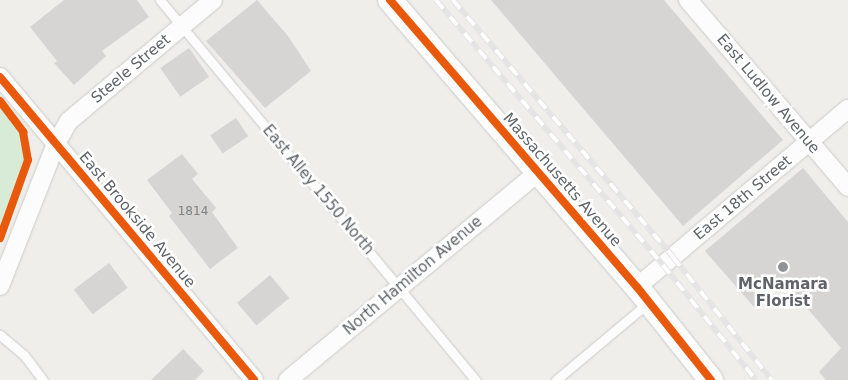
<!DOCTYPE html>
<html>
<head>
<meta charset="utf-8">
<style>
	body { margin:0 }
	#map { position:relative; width:848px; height:380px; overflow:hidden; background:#efeeea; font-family:"DejaVu Sans",sans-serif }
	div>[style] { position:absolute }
	.green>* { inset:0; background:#d8ebd6 }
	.building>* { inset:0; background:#d6d5d3; transform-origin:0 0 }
	.roads { filter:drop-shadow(0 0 1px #cbcccc) drop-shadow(0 0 1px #cbcccc) }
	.lane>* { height:9px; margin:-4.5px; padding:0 4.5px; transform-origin:4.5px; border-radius:4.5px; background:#fdfcfc }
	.street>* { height:18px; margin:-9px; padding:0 9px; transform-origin:9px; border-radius:9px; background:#fdfcfc }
	.secondary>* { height:24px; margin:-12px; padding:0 12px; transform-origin:12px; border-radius:12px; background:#fdfcfc }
	.rail>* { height:5.5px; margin-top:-2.75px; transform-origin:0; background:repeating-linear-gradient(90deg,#fff 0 11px,#e4e4e4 0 22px); box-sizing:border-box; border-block:1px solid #e4e4e4 }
	.cycleway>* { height:8px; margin:-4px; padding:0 4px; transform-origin:4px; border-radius:4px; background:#e8590c }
	.dots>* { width:14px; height:14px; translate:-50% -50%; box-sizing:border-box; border:2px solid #fff; border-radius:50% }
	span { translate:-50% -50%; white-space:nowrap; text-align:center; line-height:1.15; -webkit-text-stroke:5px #fff; paint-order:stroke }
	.number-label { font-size:12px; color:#7e8184 }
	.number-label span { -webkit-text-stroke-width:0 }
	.street-label { font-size:15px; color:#5f6368 }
	.poi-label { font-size:15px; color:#5f6368; font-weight:700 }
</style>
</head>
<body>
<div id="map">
	<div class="green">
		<div style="clip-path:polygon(0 106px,21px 133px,26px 163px,0 230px)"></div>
	</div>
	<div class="building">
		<div style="clip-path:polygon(64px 0,137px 0,149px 17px,102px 51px,106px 56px,74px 85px,54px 63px,57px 61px,30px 27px)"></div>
		<div style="clip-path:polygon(257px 0,288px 36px,311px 71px,265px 108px,206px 41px)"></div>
		<div style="clip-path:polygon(491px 0,664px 0,783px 140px,683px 226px)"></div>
		<div style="left:189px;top:48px;width:35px;height:35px;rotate:55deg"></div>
		<div style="left:236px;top:118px;width:22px;height:31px;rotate:56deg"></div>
		<div style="clip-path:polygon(182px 154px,198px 174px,192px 179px,216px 208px,212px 212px,238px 248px,210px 269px,169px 216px,172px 213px,147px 180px)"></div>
		<div style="clip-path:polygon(803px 168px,848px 222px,848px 380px,826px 380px,819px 372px,841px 348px,785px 282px,754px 307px,705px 251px)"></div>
		<div style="left:109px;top:263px;width:31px;height:44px;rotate:53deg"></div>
		<div style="left:270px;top:275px;width:30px;height:43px;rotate:50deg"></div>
		<div style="clip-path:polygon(183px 349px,204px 371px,195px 380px,151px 380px)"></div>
	</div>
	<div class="roads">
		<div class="lane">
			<div style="left:160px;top:0;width:494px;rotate:50.3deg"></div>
			<div style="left:0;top:335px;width:31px;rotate:40deg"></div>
			<div style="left:24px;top:355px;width:31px;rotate:53deg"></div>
			<div style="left:556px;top:380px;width:121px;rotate:-40deg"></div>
		</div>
		<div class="street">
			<div style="left:688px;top:0;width:246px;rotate:49.4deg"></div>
			<div style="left:0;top:77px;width:395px;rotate:50deg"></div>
			<div style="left:0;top:286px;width:153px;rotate:-68.5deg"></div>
			<div style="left:56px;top:144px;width:26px;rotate:-61deg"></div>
			<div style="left:69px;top:121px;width:188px;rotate:-40deg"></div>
			<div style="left:637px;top:287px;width:276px;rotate:-40.2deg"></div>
			<div style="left:288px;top:380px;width:324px;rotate:-39.7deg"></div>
		</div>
		<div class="secondary">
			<div style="left:390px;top:0;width:379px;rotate:49.3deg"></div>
			<div style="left:637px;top:287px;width:119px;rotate:51.5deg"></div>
		</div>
	</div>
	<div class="rail">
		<div style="left:436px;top:0;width:349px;rotate:49.4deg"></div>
		<div style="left:663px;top:265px;width:148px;rotate:51deg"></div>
		<div style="left:453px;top:0;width:338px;rotate:49.4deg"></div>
		<div style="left:673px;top:257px;width:158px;rotate:51.2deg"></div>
	</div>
	<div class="cycleway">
		<div style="left:390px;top:0;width:379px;rotate:49.3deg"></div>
		<div style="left:637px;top:287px;width:119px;rotate:51.5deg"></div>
		<div style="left:0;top:77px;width:395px;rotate:50deg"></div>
		<div style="left:0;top:101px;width:39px;rotate:53deg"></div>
		<div style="left:23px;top:132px;width:28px;rotate:80deg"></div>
		<div style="left:28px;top:160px;width:83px;rotate:109.7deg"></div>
	</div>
	<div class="dots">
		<div style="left:783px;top:267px;background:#919496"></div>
	</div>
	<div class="number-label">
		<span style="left:193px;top:212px">1814</span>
	</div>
	<div class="street-label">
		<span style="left:131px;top:69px;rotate:-40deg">Steele Street</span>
		<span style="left:768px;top:94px;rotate:50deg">East Ludlow Avenue</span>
		<span style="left:562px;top:180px;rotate:49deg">Massachusetts Avenue</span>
		<span style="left:318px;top:190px;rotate:50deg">East Alley 1550 North</span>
		<span style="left:743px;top:198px;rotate:-40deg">East 18th Street</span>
		<span style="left:137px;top:220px;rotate:50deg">East Brookside Avenue</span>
		<span style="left:413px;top:276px;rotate:-40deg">North Hamilton Avenue</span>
	</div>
	<div class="poi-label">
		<span style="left:783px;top:293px">McNamara<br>Florist</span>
	</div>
</div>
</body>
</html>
